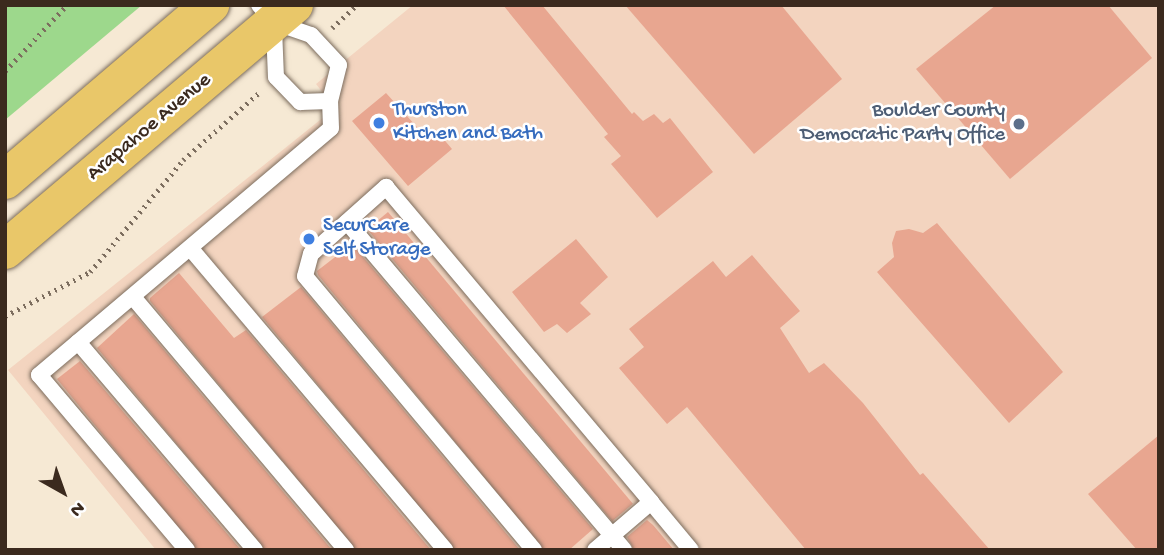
<!DOCTYPE html>
<html>
<head>
<meta charset="utf-8">
<style>
	body { margin:0 }
	#map { position:relative; width:1164px; height:555px; overflow:hidden; background:#f6e9d4; font-family:"Gochi Hand",sans-serif }
	div>[style] { position:absolute }
	.built>* { inset:0; background:#f3d4bf }
	.green>* { inset:0; background:#9dd88c }
	.building>* { inset:0; background:#e8a690; transform-origin:0 0 }
	.path>* { height:4.5px; margin-top:-2.25px; transform-origin:0; background:repeating-linear-gradient(90deg,#7c6d5e 0 2px,transparent 0 7px) }
	.roads { filter:drop-shadow(0 0 2px #7c6d5e) drop-shadow(0 0 2px #7c6d5e) }
	.lane>* { height:16px; margin:-8px; padding:0 8px; transform-origin:8px; border-radius:8px; background:#fff }
	.primary>* { height:38px; margin:-19px; padding:0 19px; transform-origin:19px; border-radius:19px; background:#e9c769 }
	.dots>* { width:19px; height:19px; translate:-50% -50%; box-sizing:border-box; border:4px solid #fff; border-radius:50% }
	span { translate:-50% -50%; white-space:nowrap; text-align:center; line-height:1.15; -webkit-text-stroke:5px #fff; paint-order:stroke }
	.shop-label { font-size:21px; color:#366cbe }
	.left { translate:0 -50%; text-align:left }
	.service-label { font-size:21px; color:#4e5e75 }
	.right { translate:-100% -50%; text-align:right }
	.street-label { font-size:21px; color:#3b2a1e }
	.frame { position:absolute; inset:0; border:7px solid #3b2a1e; pointer-events:none }
	.north { position:absolute; left:28px; top:457px; width:70px; height:70px; -webkit-text-stroke:5px #fff; paint-order:stroke; rotate:140deg; font-size:19px; font-weight:700; line-height:28px; text-align:center; color:#3b2a1e }
	.north::after { content:''; display:block; margin:auto; width:24px; height:32px; background:#3b2a1e; clip-path:polygon(50% 0,100% 100%,50% 72%,0 100%) }
</style>
</head>
<body>
<div id="map">
	<div class="built">
		<div style="clip-path:polygon(413px 5px,1159px 5px,1159px 550px,156px 550px,8px 370px,335px 108px,316px 84px)"></div>
	</div>
	<div class="green">
		<div style="clip-path:polygon(5px 5px,142px 5px,5px 120px)"></div>
	</div>
	<div class="building">
		<div style="clip-path:polygon(503px 5px,542px 5px,632px 114px,634px 112px,643px 121px,654px 114px,663px 123px,670px 118px,713px 172px,657px 218px,611px 164px,621px 156px,604px 137px,608px 134px)"></div>
		<div style="clip-path:polygon(625px 5px,781px 5px,842px 79px,754px 154px)"></div>
		<div style="clip-path:polygon(996px 5px,1108px 5px,1152px 58px,1010px 179px,916px 69px)"></div>
		<div style="clip-path:polygon(386px 93px,426px 137px,435px 129px,452px 149px,408px 186px,352px 121px)"></div>
		<div style="left:388px;top:212px;width:381px;height:27px;rotate:50deg"></div>
		<div style="clip-path:polygon(937px 223px,1063px 372px,1009px 423px,877px 272px,894px 257px,892px 243px,896px 231px,909px 229px,923px 233px)"></div>
		<div style="clip-path:polygon(576px 239px,608px 277px,580px 303px,591px 314px,567px 333px,557px 324px,544px 332px,512px 292px)"></div>
		<div style="clip-path:polygon(352px 244px,593px 529px,569px 550px,544px 550px,318px 275px,317px 271px)"></div>
		<div style="clip-path:polygon(752px 255px,800px 311px,780px 328px,809px 373px,824px 363px,863px 403px,920px 475px,923px 473px,990px 550px,806px 550px,687px 407px,667px 424px,619px 368px,644px 347px,629px 329px,713px 261px,726px 277px)"></div>
		<div style="clip-path:polygon(179px 273px,234px 338px,246px 330px,431px 550px,356px 550px,150px 301px,150px 298px)"></div>
		<div style="clip-path:polygon(301px 287px,520px 550px,455px 550px,262px 317px)"></div>
		<div style="clip-path:polygon(134px 314px,332px 550px,265px 550px,97px 348px)"></div>
		<div style="clip-path:polygon(80px 361px,241px 550px,197px 550px,57px 379px)"></div>
		<div style="clip-path:polygon(1159px 435px,1159px 550px,1137px 550px,1088px 494px)"></div>
		<div style="clip-path:polygon(647px 520px,653px 525px,674px 550px,634px 550px,627px 537px)"></div>
	</div>
	<div class="path">
		<div style="left:332px;top:28px;width:34px;rotate:-43deg"></div>
		<div style="left:5px;top:71px;width:91px;rotate:-46.8deg"></div>
		<div style="left:5px;top:316px;width:96px;rotate:-27.4deg"></div>
		<div style="left:90px;top:272px;width:146px;rotate:-50.3deg"></div>
		<div style="left:183px;top:160px;width:104px;rotate:-41.5deg"></div>
	</div>
	<div class="roads">
		<div class="lane">
			<div style="left:274px;top:28px;width:49px;rotate:87.7deg"></div>
			<div style="left:276px;top:77px;width:35px;rotate:46deg"></div>
			<div style="left:300px;top:102px;width:30px;rotate:-2deg"></div>
			<div style="left:347px;top:222px;width:429px;rotate:49.8deg"></div>
			<div style="left:191px;top:249px;width:394px;rotate:49.8deg"></div>
			<div style="left:133px;top:297px;width:331px;rotate:49.9deg"></div>
			<div style="left:78px;top:342px;width:273px;rotate:49.6deg"></div>
			<div style="left:187px;top:550px;width:229px;rotate:-130.2deg"></div>
			<div style="left:39px;top:375px;width:382px;rotate:-40.2deg"></div>
			<div style="left:331px;top:128px;width:27px;rotate:-92deg"></div>
			<div style="left:330px;top:101px;width:37px;rotate:-76deg"></div>
			<div style="left:339px;top:65px;width:41px;rotate:-133deg"></div>
			<div style="left:311px;top:35px;width:39px;rotate:-161deg"></div>
			<div style="left:274px;top:22px;width:23px;rotate:-131deg"></div>
			<div style="left:534px;top:550px;width:357px;rotate:-129.9deg"></div>
			<div style="left:305px;top:276px;width:23px;rotate:-75deg"></div>
			<div style="left:311px;top:254px;width:101px;rotate:-41.8deg"></div>
			<div style="left:386px;top:187px;width:412px;rotate:49.9deg"></div>
			<div style="left:595px;top:550px;width:74px;rotate:-40.6deg"></div>
			<div style="left:651px;top:502px;width:62px;rotate:50.2deg"></div>
		</div>
		<div class="primary">
			<div style="left:5px;top:180px;width:270px;rotate:-40.5deg"></div>
			<div style="left:5px;top:250px;width:379px;rotate:-40.3deg"></div>
		</div>
	</div>
	<div class="dots">
		<div style="left:379px;top:123px;background:#3f7fe0"></div>
		<div style="left:1019px;top:124px;background:#5c6f8a"></div>
		<div style="left:309px;top:239px;background:#3f7fe0"></div>
	</div>
	<div class="shop-label">
		<span class="left" style="left:393px;top:123px">Thurston<br>Kitchen and Bath</span>
		<span class="left" style="left:323px;top:239px">SecurCare<br>Self Storage</span>
	</div>
	<div class="service-label">
		<span class="right" style="left:1005px;top:124px">Boulder County<br>Democratic Party Office</span>
	</div>
	<div class="street-label">
		<span style="left:150px;top:128px;rotate:-40deg">Arapahoe Avenue</span>
	</div>
	<div class="frame"></div>
	<div class="north">N</div>
</div>
</body>
</html>
